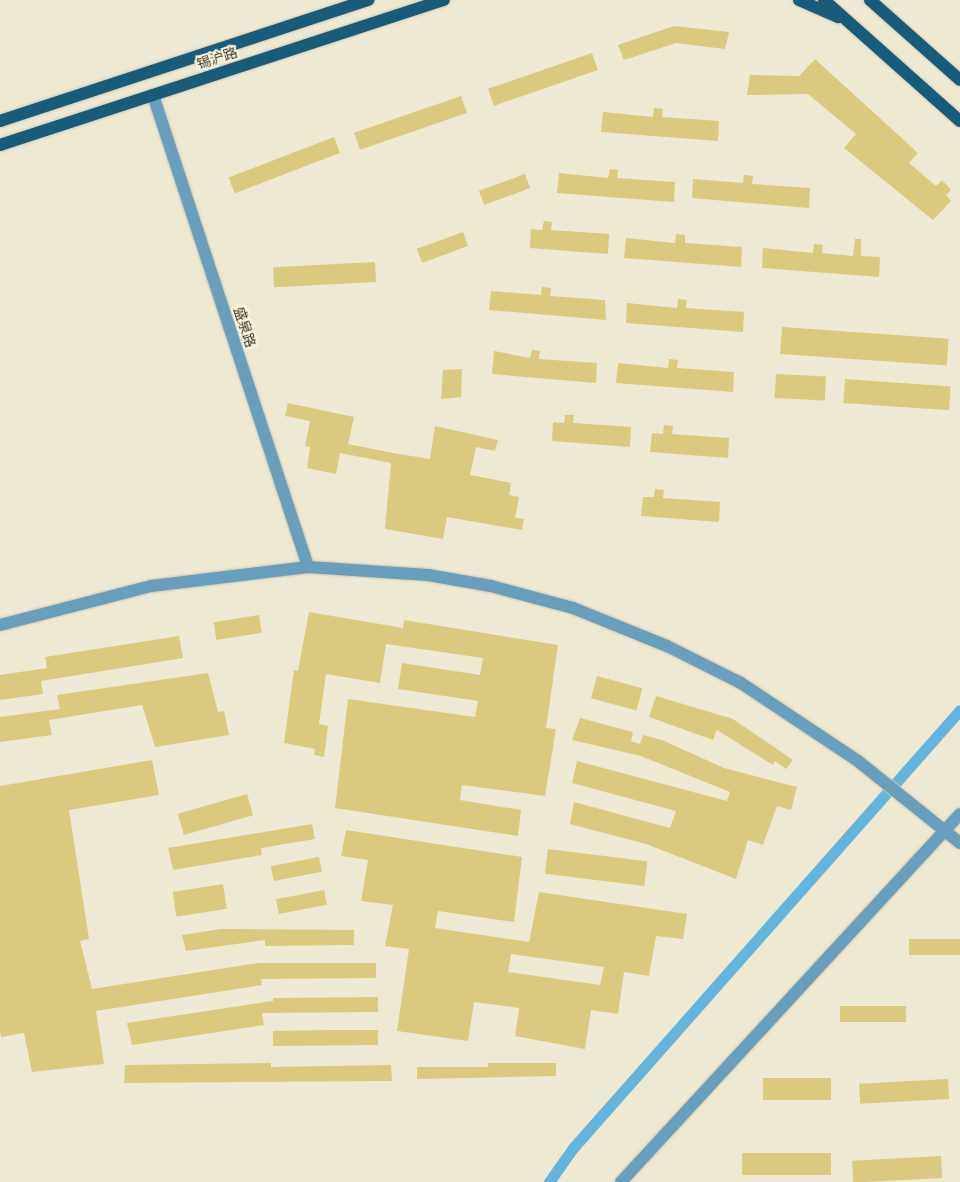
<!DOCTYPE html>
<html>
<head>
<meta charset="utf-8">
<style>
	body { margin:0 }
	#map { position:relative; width:960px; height:1182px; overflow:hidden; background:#eee9d2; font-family:Inter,"Noto Sans SC",sans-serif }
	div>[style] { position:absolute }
	.canal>* { height:11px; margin:-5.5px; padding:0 5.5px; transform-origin:5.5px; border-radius:5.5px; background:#64b4db }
	.building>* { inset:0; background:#daca7f; transform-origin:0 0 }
	.roads { filter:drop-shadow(0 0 1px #cbc6b2) drop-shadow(0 0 1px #cbc6b2) }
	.minor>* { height:12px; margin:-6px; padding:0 6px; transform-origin:6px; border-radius:6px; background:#699fbb }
	.major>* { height:12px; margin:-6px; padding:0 6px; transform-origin:6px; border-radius:6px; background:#195c79 }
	span { translate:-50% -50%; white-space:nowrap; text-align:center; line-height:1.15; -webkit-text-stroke:4px #fbf6df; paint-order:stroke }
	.street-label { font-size:14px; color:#3d3b32 }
</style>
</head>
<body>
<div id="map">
	<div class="canal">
		<div style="left:549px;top:1182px;width:42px;rotate:-54.8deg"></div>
		<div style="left:573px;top:1148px;width:584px;rotate:-48.54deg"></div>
	</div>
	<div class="building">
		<div style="clip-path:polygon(674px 26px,729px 32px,725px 49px,676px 43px,624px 60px,618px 45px)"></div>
		<div style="left:592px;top:53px;width:18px;height:110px;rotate:71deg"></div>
		<div style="clip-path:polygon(815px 59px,918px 153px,909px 163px,936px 186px,942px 180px,951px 190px,946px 195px,951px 201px,933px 220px,844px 148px,856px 134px,808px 94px,747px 95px,750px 75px,799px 76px)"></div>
		<div style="left:461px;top:96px;width:18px;height:113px;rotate:71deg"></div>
		<div style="clip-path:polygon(654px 108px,663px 109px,662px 117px,719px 121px,718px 141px,601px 132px,603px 112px,653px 117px)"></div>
		<div style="left:334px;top:137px;width:17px;height:113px;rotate:69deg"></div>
		<div style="clip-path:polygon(610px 169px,618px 170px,617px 178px,675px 182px,674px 202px,557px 193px,559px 173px,608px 178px)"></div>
		<div style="left:525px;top:174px;width:15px;height:49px;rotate:70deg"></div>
		<div style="clip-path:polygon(744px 175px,753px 176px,752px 184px,810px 188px,809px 208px,692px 198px,693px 179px,743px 183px)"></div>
		<div style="clip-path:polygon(544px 221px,552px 222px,551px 230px,609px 234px,608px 254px,530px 248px,531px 229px,542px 230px)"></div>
		<div style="left:463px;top:232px;width:15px;height:49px;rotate:70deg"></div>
		<div style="clip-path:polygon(676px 234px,685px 235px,685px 243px,742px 247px,741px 267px,624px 258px,626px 238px,675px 243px)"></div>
		<div style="clip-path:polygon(855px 239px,861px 239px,861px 256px,880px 257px,879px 277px,762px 268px,763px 248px,813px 253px,814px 244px,823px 245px,822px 253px,853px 256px)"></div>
		<div style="left:375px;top:262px;width:20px;height:102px;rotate:87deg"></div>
		<div style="clip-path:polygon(542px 287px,551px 288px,550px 296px,605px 300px,606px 320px,489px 310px,491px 291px,541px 295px)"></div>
		<div style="clip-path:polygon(678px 299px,687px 300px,686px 308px,744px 312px,743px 332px,626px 323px,627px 303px,677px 308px)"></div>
		<div style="left:782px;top:327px;width:167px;height:27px;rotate:4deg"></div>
		<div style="clip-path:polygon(532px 350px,540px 351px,539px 359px,597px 363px,596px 383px,492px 374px,494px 351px,530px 358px)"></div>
		<div style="clip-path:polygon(669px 359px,678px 360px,677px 368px,734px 372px,733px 392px,616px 383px,618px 363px,668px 368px)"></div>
		<div style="clip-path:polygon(462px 369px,461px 397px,441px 399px,443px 370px)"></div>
		<div style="left:776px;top:374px;width:50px;height:24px;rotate:3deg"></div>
		<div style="left:845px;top:379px;width:106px;height:24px;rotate:4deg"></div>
		<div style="clip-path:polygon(288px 403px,354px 417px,348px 444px,393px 453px,430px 459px,435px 426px,498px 440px,495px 451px,476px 447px,470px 475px,511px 483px,509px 495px,519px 497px,515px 518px,524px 519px,522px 530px,447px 517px,443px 539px,385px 529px,391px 463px,340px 453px,336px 474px,307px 468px,310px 447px,305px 446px,310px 421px,285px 416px)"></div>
		<div style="clip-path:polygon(565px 415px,574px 415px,573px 423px,631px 427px,630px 447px,552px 441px,553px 422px,564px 423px)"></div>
		<div style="clip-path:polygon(664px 425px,673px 426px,672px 434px,729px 438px,728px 458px,650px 452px,652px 433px,663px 434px)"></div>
		<div style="clip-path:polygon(655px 489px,664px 490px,663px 498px,720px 502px,719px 522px,641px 516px,643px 497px,654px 497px)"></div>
		<div style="clip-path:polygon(309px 612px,403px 628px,404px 620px,558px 645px,546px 728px,556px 729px,545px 796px,462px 785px,460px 800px,521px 810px,518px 836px,335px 808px,348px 699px,475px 717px,478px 701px,398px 689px,402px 663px,480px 675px,483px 658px,386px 644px,380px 683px,326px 674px,319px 724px,328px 726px,324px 757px,314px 755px,315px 749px,284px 743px,294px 670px,298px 671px)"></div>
		<div style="left:259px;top:615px;width:18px;height:46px;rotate:81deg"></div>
		<div style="clip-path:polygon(179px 636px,183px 658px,41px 681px,43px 694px,0 700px,0 675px,47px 668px,45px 657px)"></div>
		<div style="clip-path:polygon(208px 673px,218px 712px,224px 711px,229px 735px,155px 747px,142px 705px,49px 720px,52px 735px,0 742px,0 717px,60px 709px,57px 695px)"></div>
		<div style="left:597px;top:676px;width:47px;height:23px;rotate:15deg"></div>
		<div style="clip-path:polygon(656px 696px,733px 719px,793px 760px,786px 769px,775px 761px,773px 765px,717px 730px,713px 740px,649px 717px)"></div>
		<div style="clip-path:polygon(580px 718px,633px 732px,631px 741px,640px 744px,643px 735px,662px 740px,724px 768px,797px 787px,791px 810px,777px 806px,763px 845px,748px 840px,736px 879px,646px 844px,570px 824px,574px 802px,670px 828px,676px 811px,572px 783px,577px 761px,727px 801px,730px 792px,641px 756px,572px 740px)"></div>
		<div style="clip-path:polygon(152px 760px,159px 795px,69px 810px,89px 939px,80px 941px,92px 989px,258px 963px,376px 963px,376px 978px,261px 979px,262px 985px,96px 1011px,104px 1064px,32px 1072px,24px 1033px,1px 1037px,0 1031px,0 786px)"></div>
		<div style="left:247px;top:794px;width:22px;height:72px;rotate:74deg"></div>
		<div style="clip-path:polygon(312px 824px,315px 839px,261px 848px,262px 855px,173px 870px,168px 848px)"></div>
		<div style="clip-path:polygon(evenodd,346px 830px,522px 857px,514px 922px,438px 911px,435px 928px,529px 942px,539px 892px,687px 914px,683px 939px,656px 936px,649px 976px,624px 972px,618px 1014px,591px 1010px,585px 1049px,515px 1036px,519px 1008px,474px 1002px,468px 1041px,397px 1031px,409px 949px,385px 946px,393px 905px,361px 901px,368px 860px,341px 856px,346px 830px,511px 954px,604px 967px,600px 985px,508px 972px,511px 954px)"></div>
		<div style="left:548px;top:849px;width:100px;height:25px;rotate:7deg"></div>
		<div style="left:319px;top:857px;width:15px;height:49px;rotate:79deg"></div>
		<div style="left:223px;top:884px;width:25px;height:51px;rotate:81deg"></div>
		<div style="left:324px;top:890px;width:15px;height:49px;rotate:79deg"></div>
		<div style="clip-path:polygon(221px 929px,354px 930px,354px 945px,265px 946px,265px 940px,186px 951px,182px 935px)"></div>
		<div style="left:960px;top:939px;width:16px;height:51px;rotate:90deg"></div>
		<div style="clip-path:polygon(378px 997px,378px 1012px,262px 1013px,264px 1025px,132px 1045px,127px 1023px,273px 1001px,273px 998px)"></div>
		<div style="left:906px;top:1006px;width:16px;height:66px;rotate:90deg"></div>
		<div style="clip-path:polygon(327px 1030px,378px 1030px,378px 1045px,273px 1046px,273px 1031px)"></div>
		<div style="clip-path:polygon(271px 1063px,271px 1067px,391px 1065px,392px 1081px,124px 1083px,125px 1065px)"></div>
		<div style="clip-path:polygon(488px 1063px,556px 1063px,556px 1076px,417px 1079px,417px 1067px,488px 1067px)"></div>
		<div style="left:763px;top:1078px;width:68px;height:22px"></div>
		<div style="left:948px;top:1079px;width:20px;height:89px;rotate:87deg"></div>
		<div style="left:742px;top:1153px;width:89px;height:22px"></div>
		<div style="left:941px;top:1156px;width:22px;height:89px;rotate:87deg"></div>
	</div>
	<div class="roads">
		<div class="minor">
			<div style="left:153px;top:95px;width:497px;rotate:71.8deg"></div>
			<div style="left:0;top:625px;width:156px;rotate:-14.5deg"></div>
			<div style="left:151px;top:586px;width:158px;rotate:-6.9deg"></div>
			<div style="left:308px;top:567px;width:120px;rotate:3.8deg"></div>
			<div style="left:428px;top:575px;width:64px;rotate:9.9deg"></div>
			<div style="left:491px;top:586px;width:85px;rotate:15deg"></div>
			<div style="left:573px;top:608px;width:101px;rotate:22deg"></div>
			<div style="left:667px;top:646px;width:83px;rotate:26.6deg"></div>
			<div style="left:741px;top:683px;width:141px;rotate:33.7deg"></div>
			<div style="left:858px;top:761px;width:131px;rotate:38.8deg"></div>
			<div style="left:621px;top:1182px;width:500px;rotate:-47.35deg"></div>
		</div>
		<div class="major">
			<div style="left:799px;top:0;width:43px;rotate:23.6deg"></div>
			<div style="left:824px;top:0;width:182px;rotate:41.7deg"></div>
			<div style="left:870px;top:0;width:120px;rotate:41.6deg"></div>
			<div style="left:0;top:121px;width:388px;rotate:-18.2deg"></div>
			<div style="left:0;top:145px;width:467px;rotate:-18.1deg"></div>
		</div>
	</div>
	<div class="street-label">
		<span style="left:217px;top:58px;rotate:-18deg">锡沪路</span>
		<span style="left:245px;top:327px;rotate:72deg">盛泉路</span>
	</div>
</div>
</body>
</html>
